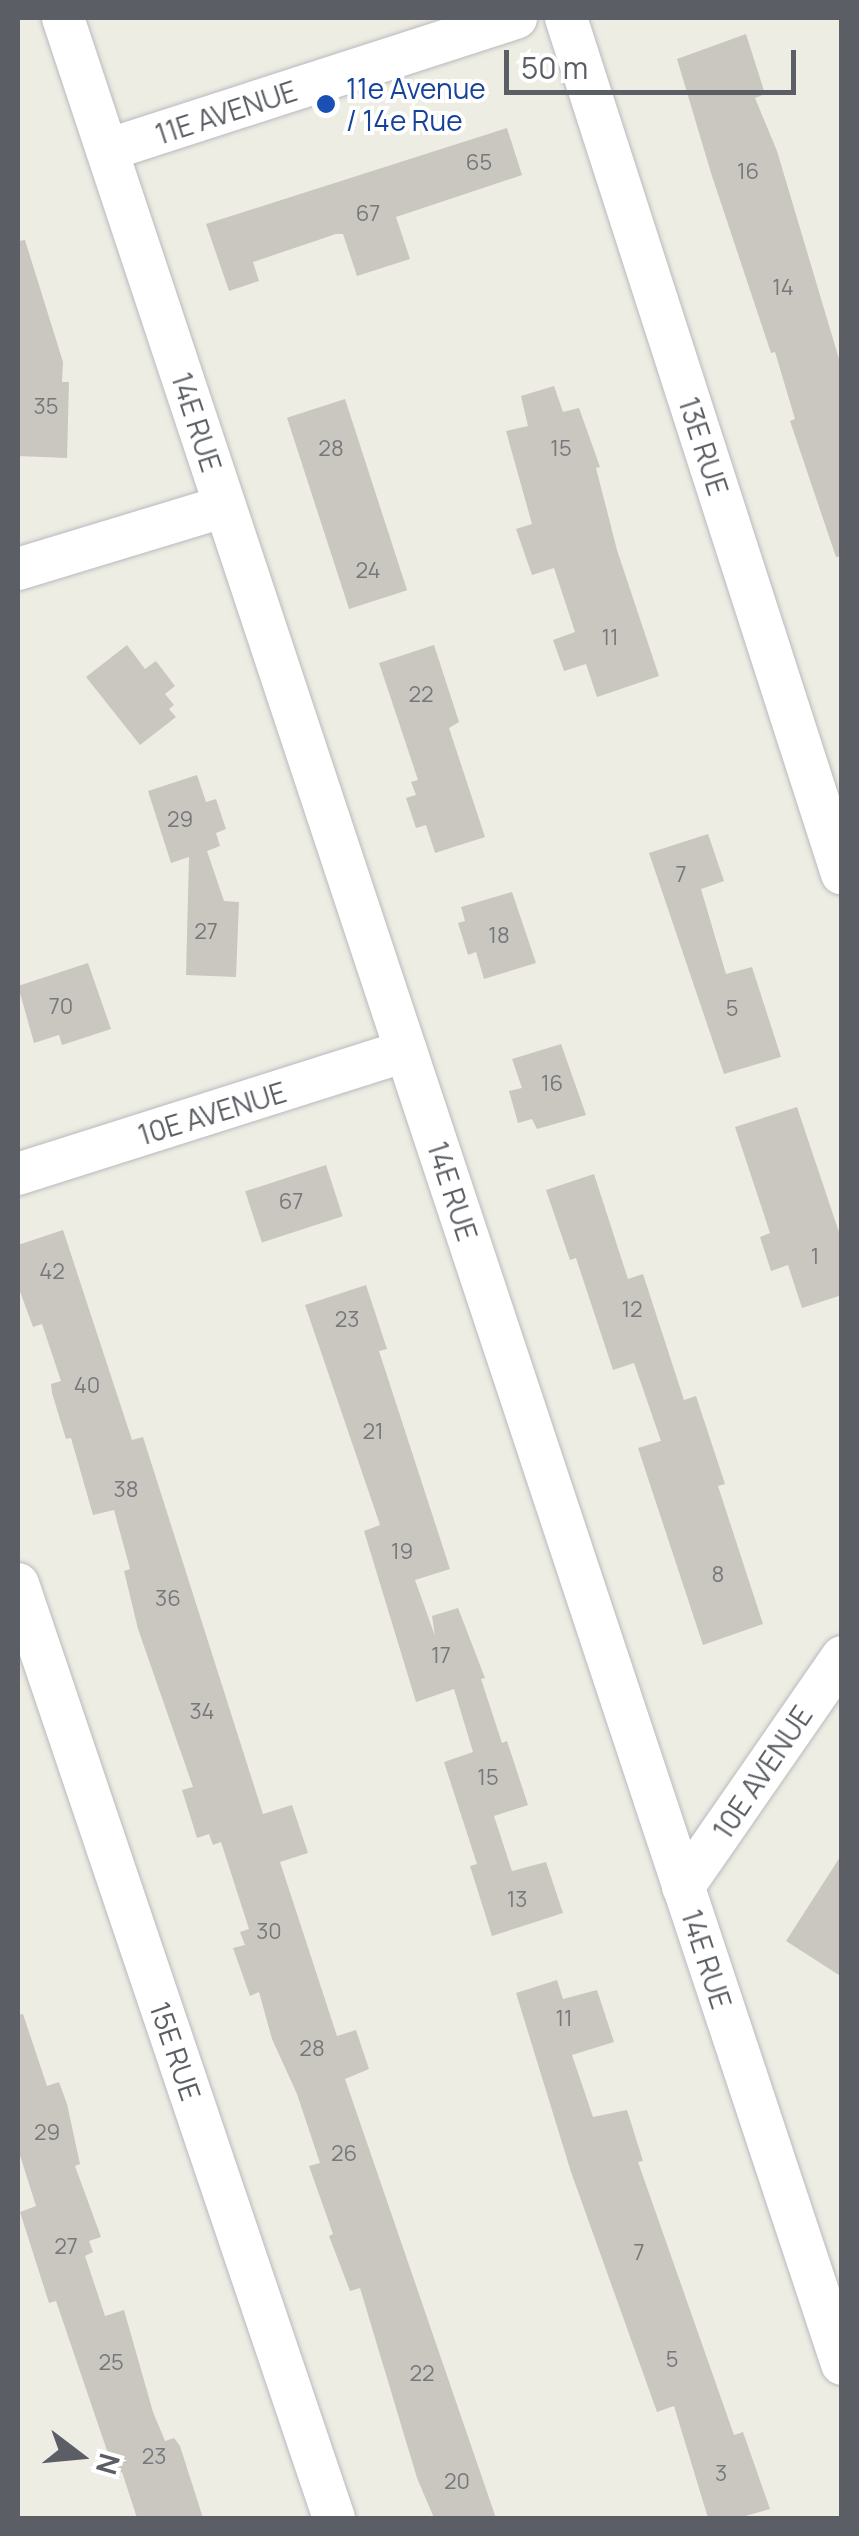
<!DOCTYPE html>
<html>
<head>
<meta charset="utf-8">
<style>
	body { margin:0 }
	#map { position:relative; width:859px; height:2536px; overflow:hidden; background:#eeede3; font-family:Manrope,sans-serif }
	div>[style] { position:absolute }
	.building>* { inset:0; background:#c9c7c0; transform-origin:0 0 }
	.roads { filter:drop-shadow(0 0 2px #b8babf) drop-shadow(0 0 2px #b8babf) }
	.minor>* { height:42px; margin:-21px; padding:0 21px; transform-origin:21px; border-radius:21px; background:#fff }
	.dots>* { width:28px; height:28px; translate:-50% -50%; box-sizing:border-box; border:5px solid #fff; border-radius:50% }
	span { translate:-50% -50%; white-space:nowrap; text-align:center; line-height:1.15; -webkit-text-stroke:8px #fff; paint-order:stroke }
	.number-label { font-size:22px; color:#76787b }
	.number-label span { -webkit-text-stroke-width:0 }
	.transit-label { font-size:28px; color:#164399 }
	.left { translate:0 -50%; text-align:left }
	.street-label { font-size:28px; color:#5b5e64 }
	.frame { position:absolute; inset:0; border:20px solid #5b5e64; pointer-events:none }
	.north { position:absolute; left:30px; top:2406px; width:100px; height:100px; -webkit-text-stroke:8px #fff; paint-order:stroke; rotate:106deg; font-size:28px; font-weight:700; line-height:40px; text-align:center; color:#5b5e64 }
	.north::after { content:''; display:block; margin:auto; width:35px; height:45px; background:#5b5e64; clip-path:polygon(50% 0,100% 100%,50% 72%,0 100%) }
	.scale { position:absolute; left:504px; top:50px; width:292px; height:45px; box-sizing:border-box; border:5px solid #5b5e64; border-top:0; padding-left:12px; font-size:30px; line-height:35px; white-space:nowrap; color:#5b5e64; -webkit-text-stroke:8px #fff; paint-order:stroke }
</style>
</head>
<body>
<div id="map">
	<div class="building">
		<div style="clip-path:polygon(746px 34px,765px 94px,755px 98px,777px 151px,842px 369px,842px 556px,836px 557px,790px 421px,795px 419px,775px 352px,771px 353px,711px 173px,677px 59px)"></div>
		<div style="clip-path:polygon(507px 128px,522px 175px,396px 217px,410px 259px,357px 276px,343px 234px,336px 234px,253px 262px,259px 281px,229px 291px,206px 224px)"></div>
		<div style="clip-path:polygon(25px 240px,63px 362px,62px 382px,69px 382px,67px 458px,18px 456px,18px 241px)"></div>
		<div style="clip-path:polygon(554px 386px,563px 412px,579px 408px,600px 467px,596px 468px,617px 550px,659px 676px,597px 697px,586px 664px,564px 671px,553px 640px,575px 632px,554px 568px,532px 575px,516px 529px,532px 524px,506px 431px,528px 426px,521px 396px)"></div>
		<div style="left:345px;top:399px;width:201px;height:61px;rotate:72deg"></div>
		<div style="clip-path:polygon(127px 645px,145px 669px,156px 661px,175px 686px,165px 694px,174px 705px,169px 709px,176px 717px,140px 745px,86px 677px)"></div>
		<div style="clip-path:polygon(434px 645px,459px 722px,449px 728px,485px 837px,435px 853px,426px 825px,416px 828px,406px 798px,416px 795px,411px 782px,418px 780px,379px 663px)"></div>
		<div style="clip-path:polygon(197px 775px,206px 802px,216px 799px,226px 829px,216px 833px,220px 846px,207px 851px,224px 901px,239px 902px,236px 977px,186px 975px,189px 857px,171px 863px,148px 791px)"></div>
		<div style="clip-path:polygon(708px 834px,724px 881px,701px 889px,726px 974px,752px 967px,781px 1057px,724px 1074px,649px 853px)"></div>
		<div style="clip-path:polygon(512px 892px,536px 963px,484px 979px,476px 952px,468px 955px,458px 923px,465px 921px,461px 907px)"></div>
		<div style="clip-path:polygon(88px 963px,111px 1029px,62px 1045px,59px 1035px,34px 1043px,18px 986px)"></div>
		<div style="clip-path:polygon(561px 1044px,586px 1115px,537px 1129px,532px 1119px,518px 1123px,509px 1091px,522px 1088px,512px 1059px)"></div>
		<div style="clip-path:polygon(797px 1107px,842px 1241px,842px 1295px,802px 1308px,788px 1265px,771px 1271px,760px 1237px,770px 1233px,735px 1127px)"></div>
		<div style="left:326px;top:1165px;width:54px;height:85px;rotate:72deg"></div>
		<div style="clip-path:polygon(594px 1174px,628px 1279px,643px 1274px,684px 1400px,696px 1396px,725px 1484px,718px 1486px,763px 1624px,703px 1645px,638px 1448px,661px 1441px,634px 1363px,613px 1370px,576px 1258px,570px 1260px,546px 1190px)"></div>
		<div style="clip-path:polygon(63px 1230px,132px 1440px,143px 1437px,263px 1814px,292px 1805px,308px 1853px,280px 1862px,337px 2036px,356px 2030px,369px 2069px,345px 2079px,496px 2518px,434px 2518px,417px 2478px,360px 2288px,350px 2291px,329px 2236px,333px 2234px,309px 2166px,320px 2163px,297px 2094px,272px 2039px,259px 1992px,250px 1996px,233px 1948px,245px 1945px,240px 1932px,249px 1929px,221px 1842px,213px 1845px,209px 1834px,197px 1838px,182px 1790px,193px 1787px,138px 1629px,124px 1571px,130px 1569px,114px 1510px,93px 1515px,71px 1438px,66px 1439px,52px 1393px,51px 1384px,61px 1381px,42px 1324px,33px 1327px,18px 1286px,18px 1245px)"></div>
		<div style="clip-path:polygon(366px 1285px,387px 1349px,379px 1351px,450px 1569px,415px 1580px,435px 1636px,432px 1616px,458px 1608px,485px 1678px,481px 1679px,502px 1743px,507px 1741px,528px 1805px,494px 1816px,512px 1871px,546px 1862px,563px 1913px,492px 1936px,470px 1866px,477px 1864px,444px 1762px,473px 1752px,454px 1689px,416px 1702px,364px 1531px,380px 1525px,305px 1305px)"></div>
		<div style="clip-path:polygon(842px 1854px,842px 1977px,786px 1941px)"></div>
		<div style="clip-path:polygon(557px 1980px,563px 1999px,597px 1990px,614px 2042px,572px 2055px,593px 2117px,627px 2110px,643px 2161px,638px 2162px,734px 2435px,743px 2432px,770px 2509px,738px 2518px,708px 2518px,674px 2406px,657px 2412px,571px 2172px,516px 1993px)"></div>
		<div style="clip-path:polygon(23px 2014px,47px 2086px,59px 2082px,67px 2104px,80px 2164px,75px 2166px,101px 2237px,89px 2241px,93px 2252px,85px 2256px,105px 2316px,124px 2310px,153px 2412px,165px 2441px,174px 2438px,180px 2446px,203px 2518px,137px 2518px,122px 2472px,115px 2474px,56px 2301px,49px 2303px,20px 2212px,36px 2206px,18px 2149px,18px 2015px)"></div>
	</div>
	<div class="roads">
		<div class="minor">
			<div style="left:63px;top:18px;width:2472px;rotate:71.63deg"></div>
			<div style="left:566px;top:18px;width:899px;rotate:72.13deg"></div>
			<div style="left:107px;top:150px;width:430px;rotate:-17.9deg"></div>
			<div style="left:18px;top:569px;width:216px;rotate:-16.9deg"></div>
			<div style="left:18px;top:1174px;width:407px;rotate:-17.6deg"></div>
			<div style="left:18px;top:1584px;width:986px;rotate:71.31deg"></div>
			<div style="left:683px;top:1887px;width:280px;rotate:-55.3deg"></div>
		</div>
	</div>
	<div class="dots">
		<div style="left:326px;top:104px;background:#1a4fb4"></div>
	</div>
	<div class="number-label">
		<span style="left:479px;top:163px">65</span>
		<span style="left:748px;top:172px">16</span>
		<span style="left:368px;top:214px">67</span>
		<span style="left:783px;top:288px">14</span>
		<span style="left:46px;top:407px">35</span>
		<span style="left:331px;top:449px">28</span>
		<span style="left:561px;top:449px">15</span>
		<span style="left:368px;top:571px">24</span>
		<span style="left:610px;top:638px">11</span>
		<span style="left:421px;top:695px">22</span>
		<span style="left:180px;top:820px">29</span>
		<span style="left:681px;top:875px">7</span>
		<span style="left:206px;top:932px">27</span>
		<span style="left:499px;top:936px">18</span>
		<span style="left:61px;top:1007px">70</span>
		<span style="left:732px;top:1009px">5</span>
		<span style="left:552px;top:1084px">16</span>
		<span style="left:291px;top:1202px">67</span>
		<span style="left:815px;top:1257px">1</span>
		<span style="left:52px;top:1272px">42</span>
		<span style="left:632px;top:1310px">12</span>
		<span style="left:347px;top:1320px">23</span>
		<span style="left:87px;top:1386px">40</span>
		<span style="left:373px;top:1432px">21</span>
		<span style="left:126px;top:1490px">38</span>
		<span style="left:402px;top:1552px">19</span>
		<span style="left:718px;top:1575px">8</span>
		<span style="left:168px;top:1599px">36</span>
		<span style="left:441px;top:1656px">17</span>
		<span style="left:202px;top:1712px">34</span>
		<span style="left:488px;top:1778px">15</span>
		<span style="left:517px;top:1900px">13</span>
		<span style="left:269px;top:1932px">30</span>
		<span style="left:564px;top:2019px">11</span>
		<span style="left:312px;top:2049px">28</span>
		<span style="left:47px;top:2133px">29</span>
		<span style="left:344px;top:2154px">26</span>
		<span style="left:66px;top:2247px">27</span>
		<span style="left:639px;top:2253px">7</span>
		<span style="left:672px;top:2360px">5</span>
		<span style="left:111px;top:2363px">25</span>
		<span style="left:422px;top:2374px">22</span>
		<span style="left:154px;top:2457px">23</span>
		<span style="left:721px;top:2474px">3</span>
		<span style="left:457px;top:2482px">20</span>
	</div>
	<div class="transit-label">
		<span class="left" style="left:346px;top:104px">11e Avenue<br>/ 14e Rue</span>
	</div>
	<div class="street-label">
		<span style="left:226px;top:112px;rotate:-18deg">11E AVENUE</span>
		<span style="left:197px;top:422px;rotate:72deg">14E RUE</span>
		<span style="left:704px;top:446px;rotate:72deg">13E RUE</span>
		<span style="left:212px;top:1113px;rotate:-17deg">10E AVENUE</span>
		<span style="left:453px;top:1191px;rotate:72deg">14E RUE</span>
		<span style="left:762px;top:1772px;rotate:-56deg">10E AVENUE</span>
		<span style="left:707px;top:1959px;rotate:72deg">14E RUE</span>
		<span style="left:176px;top:2051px;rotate:71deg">15E RUE</span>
	</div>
	<div class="frame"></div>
	<div class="north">N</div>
	<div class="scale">50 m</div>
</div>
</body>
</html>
